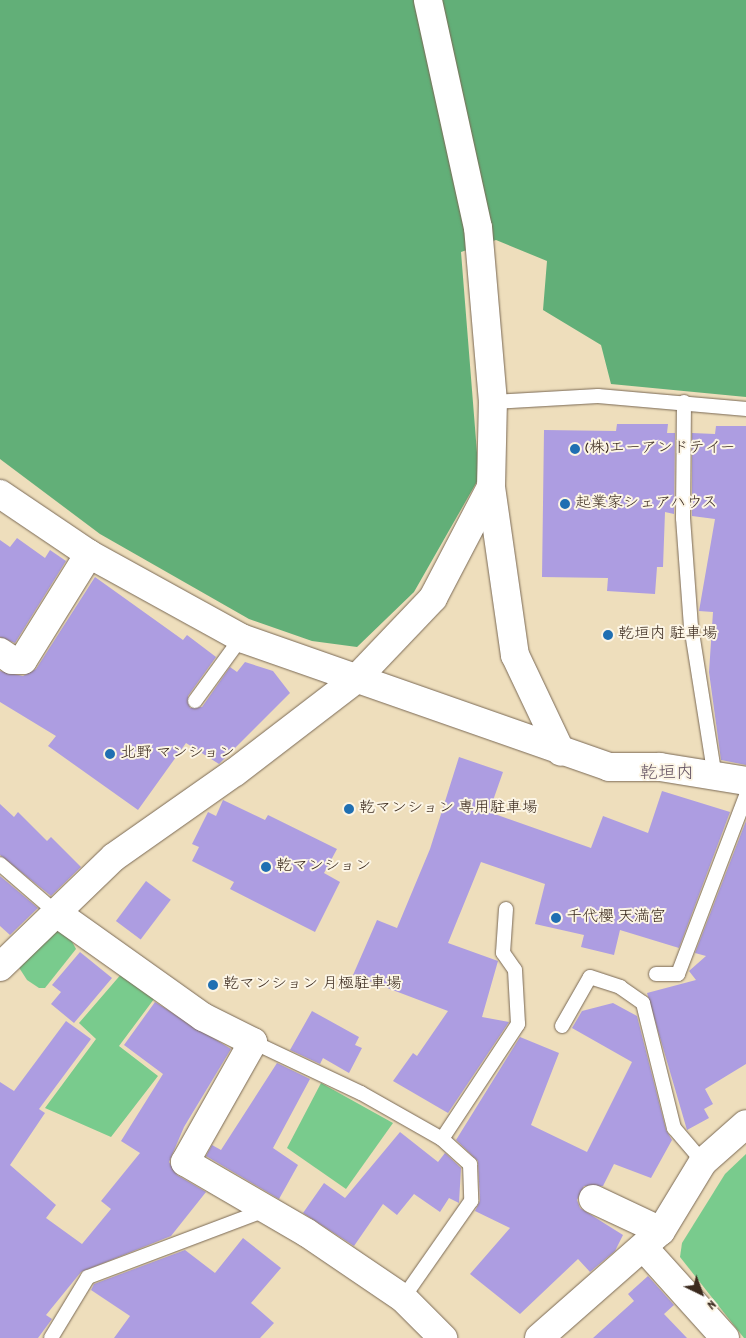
<!DOCTYPE html>
<html>
<head>
<meta charset="utf-8">
<style>
	body { margin:0 }
	#map { position:relative; width:746px; height:1338px; overflow:hidden; background:#eedebc; font-family:Dekko,"Klee One",sans-serif }
	div>[style] { position:absolute }
	.green>* { inset:0; background:#79cb8d }
	.forest>* { inset:0; background:#62af78 }
	.building>* { inset:0; background:#ad9de1; transform-origin:0 0 }
	.roads { filter:drop-shadow(0 0 1px #7a6955) drop-shadow(0 0 1px #7a6955) }
	.service>* { height:14px; margin:-7px; padding:0 7px; transform-origin:7px; border-radius:7px; background:#fff }
	.minor>* { height:28px; margin:-14px; padding:0 14px; transform-origin:14px; border-radius:14px; background:#fff }
	.dots>* { width:14px; height:14px; translate:-50% -50%; box-sizing:border-box; border:2px solid #fcf5e5; border-radius:50% }
	span { translate:-50% -50%; white-space:nowrap; text-align:center; line-height:1.15; -webkit-text-stroke:4px #fcf5e5; paint-order:stroke }
	.poi-label { font-size:16px; color:#3b2a1e }
	.left { translate:0 -50%; text-align:left }
	.neighbourhood-label { font-size:18px; color:#635262 }
	.north { position:absolute; left:676px; top:1268px; width:50px; height:50px; -webkit-text-stroke:4px #fcf5e5; paint-order:stroke; rotate:138deg; font-size:14px; font-weight:700; line-height:20px; text-align:center; color:#3b2a1e }
	.north::after { content:''; display:block; margin:auto; width:18px; height:22px; background:#3b2a1e; clip-path:polygon(50% 0,100% 100%,50% 72%,0 100%) }
</style>
</head>
<body>
<div id="map">
	<div class="green">
		<div style="clip-path:polygon(56px 930px,67px 932px,76px 949px,45px 988px,39px 988px,27px 980px,18px 966px)"></div>
		<div style="clip-path:polygon(123px 972px,157px 995px,119px 1046px,158px 1076px,111px 1137px,45px 1108px,96px 1039px,79px 1023px)"></div>
		<div style="clip-path:polygon(321px 1083px,393px 1123px,346px 1189px,287px 1148px)"></div>
		<div style="clip-path:polygon(746px 1154px,746px 1338px,744px 1338px,680px 1257px,682px 1243px,725px 1174px)"></div>
	</div>
	<div class="forest">
		<div style="clip-path:polygon(0 0,746px 0,746px 397px,611px 384px,601px 345px,543px 310px,547px 261px,496px 240px,461px 252px,479px 478px,414px 592px,357px 647px,312px 641px,249px 619px,100px 534px,0 459px)"></div>
	</div>
	<div class="building">
		<div style="clip-path:polygon(617px 424px,668px 424px,667px 433px,675px 433px,674px 514px,665px 512px,663px 567px,657px 567px,655px 594px,607px 591px,608px 578px,542px 577px,544px 430px,616px 431px)"></div>
		<div style="clip-path:polygon(716px 426px,746px 426px,746px 765px,721px 760px,709px 672px,713px 612px,699px 611px,715px 519px,692px 516px,692px 433px,715px 434px)"></div>
		<div style="clip-path:polygon(17px 538px,45px 558px,50px 550px,66px 561px,15px 643px,0 637px,0 540px,10px 547px)"></div>
		<div style="clip-path:polygon(95px 577px,183px 640px,187px 635px,216px 657px,188px 696px,190px 708px,202px 707px,230px 667px,237px 672px,245px 662px,273px 671px,290px 693px,219px 764px,186px 743px,138px 810px,48px 746px,56px 736px,0 702px,0 671px,23px 676px,36px 669px)"></div>
		<div style="clip-path:polygon(459px 757px,503px 772px,489px 812px,591px 848px,603px 816px,648px 833px,662px 791px,730px 812px,679px 948px,620px 930px,614px 955px,581px 947px,584px 935px,535px 924px,545px 884px,481px 862px,448px 943px,498px 961px,482px 1017px,509px 1022px,448px 1113px,393px 1081px,413px 1053px,417px 1056px,448px 1011px,353px 975px,377px 920px,397px 928px,430px 849px)"></div>
		<div style="clip-path:polygon(223px 800px,265px 820px,268px 815px,337px 849px,324px 873px,340px 882px,315px 932px,230px 889px,234px 882px,192px 861px,199px 847px,192px 844px,208px 812px,216px 816px)"></div>
		<div style="clip-path:polygon(0 804px,14px 817px,18px 812px,47px 841px,51px 837px,81px 867px,51px 896px,0 855px)"></div>
		<div style="clip-path:polygon(746px 821px,746px 1064px,705px 1089px,713px 1104px,704px 1109px,709px 1118px,687px 1130px,647px 993px,696px 980px,689px 971px,706px 956px,695px 953px)"></div>
		<div style="clip-path:polygon(0 876px,38px 908px,10px 935px,0 926px)"></div>
		<div style="left:146px;top:881px;width:31px;height:50px;rotate:37deg"></div>
		<div style="clip-path:polygon(80px 952px,112px 978px,74px 1023px,51px 1004px,61px 992px,52px 985px)"></div>
		<div style="clip-path:polygon(155px 1002px,231px 1049px,184px 1127px,169px 1162px,177px 1175px,206px 1192px,171px 1236px,81px 1272px,46px 1315px,52px 1319px,38px 1338px,0 1338px,0 1082px,14px 1091px,66px 1021px,91px 1039px,39px 1109px,45px 1113px,10px 1165px,56px 1205px,46px 1218px,82px 1244px,111px 1209px,101px 1201px,140px 1153px,121px 1141px,163px 1074px,124px 1045px)"></div>
		<div style="clip-path:polygon(613px 1003px,637px 1016px,666px 1130px,672px 1140px,651px 1178px,614px 1164px,603px 1186px,584px 1186px,577px 1200px,580px 1208px,623px 1235px,615px 1251px,590px 1272px,578px 1259px,520px 1314px,470px 1274px,510px 1228px,475px 1211px,480px 1201px,478px 1161px,456px 1140px,520px 1037px,559px 1053px,531px 1125px,587px 1152px,632px 1062px,572px 1028px,582px 1011px)"></div>
		<div style="clip-path:polygon(312px 1011px,359px 1037px,355px 1045px,362px 1048px,349px 1073px,323px 1058px,320px 1064px,290px 1050px)"></div>
		<div style="clip-path:polygon(277px 1063px,310px 1079px,273px 1148px,298px 1165px,279px 1199px,206px 1156px,212px 1145px,221px 1150px)"></div>
		<div style="clip-path:polygon(400px 1132px,438px 1162px,445px 1153px,461px 1168px,459px 1203px,449px 1198px,440px 1212px,414px 1194px,397px 1215px,383px 1204px,354px 1246px,303px 1213px,324px 1183px,345px 1198px)"></div>
		<div style="clip-path:polygon(243px 1238px,281px 1268px,251px 1303px,274px 1323px,260px 1338px,114px 1338px,130px 1316px,91px 1290px,94px 1284px,185px 1250px,215px 1273px)"></div>
		<div style="clip-path:polygon(648px 1276px,674px 1305px,664px 1314px,687px 1338px,593px 1338px,634px 1301px,628px 1294px)"></div>
	</div>
	<div class="roads">
		<div class="service">
			<div style="left:493px;top:402px;width:105px;rotate:-3.3deg"></div>
			<div style="left:598px;top:396px;width:149px;rotate:5deg"></div>
			<div style="left:684px;top:402px;width:116px;rotate:90.5deg"></div>
			<div style="left:683px;top:518px;width:108px;rotate:85.8deg"></div>
			<div style="left:691px;top:626px;width:153px;rotate:81deg"></div>
			<div style="left:195px;top:701px;width:78px;rotate:-53.9deg"></div>
			<div style="left:0;top:864px;width:77px;rotate:40.8deg"></div>
			<div style="left:656px;top:974px;width:22px"></div>
			<div style="left:678px;top:974px;width:191px;rotate:-69.1deg"></div>
			<div style="left:562px;top:1026px;width:56px;rotate:-60.3deg"></div>
			<div style="left:590px;top:977px;width:32px;rotate:18deg"></div>
			<div style="left:620px;top:987px;width:28px;rotate:35deg"></div>
			<div style="left:643px;top:1003px;width:129px;rotate:76.1deg"></div>
			<div style="left:674px;top:1128px;width:45px;rotate:49.5deg"></div>
			<div style="left:253px;top:1042px;width:119px;rotate:25.3deg"></div>
			<div style="left:361px;top:1093px;width:93px;rotate:29.6deg"></div>
			<div style="left:442px;top:1139px;width:38px;rotate:42deg"></div>
			<div style="left:470px;top:1164px;width:37px;rotate:88deg"></div>
			<div style="left:471px;top:1201px;width:118px;rotate:125deg"></div>
			<div style="left:442px;top:1139px;width:138px;rotate:-56.5deg"></div>
			<div style="left:518px;top:1024px;width:54px;rotate:-93.2deg"></div>
			<div style="left:515px;top:970px;width:21px;rotate:-125deg"></div>
			<div style="left:503px;top:953px;width:44px;rotate:-86.1deg"></div>
			<div style="left:51px;top:1338px;width:71px;rotate:-58.8deg"></div>
			<div style="left:88px;top:1277px;width:189px;rotate:-20.7deg"></div>
		</div>
		<div class="minor">
			<div style="left:491px;top:487px;width:170px;rotate:81.9deg"></div>
			<div style="left:515px;top:655px;width:107px;rotate:64.6deg"></div>
			<div style="left:0;top:494px;width:107px;rotate:34deg"></div>
			<div style="left:89px;top:554px;width:174px;rotate:28.9deg"></div>
			<div style="left:241px;top:638px;width:390px;rotate:19.3deg"></div>
			<div style="left:609px;top:767px;width:51px"></div>
			<div style="left:660px;top:767px;width:87px;rotate:9.2deg"></div>
			<div style="left:0;top:652px;width:14px;rotate:34deg"></div>
			<div style="left:12px;top:660px;width:11px"></div>
			<div style="left:23px;top:660px;width:125px;rotate:-58.1deg"></div>
			<div style="left:58px;top:914px;width:178px;rotate:35.4deg"></div>
			<div style="left:203px;top:1017px;width:56px;rotate:26.6deg"></div>
			<div style="left:253px;top:1042px;width:138px;rotate:119.5deg"></div>
			<div style="left:185px;top:1162px;width:141px;rotate:30.2deg"></div>
			<div style="left:307px;top:1233px;width:116px;rotate:34.1deg"></div>
			<div style="left:403px;top:1298px;width:57px;rotate:45deg"></div>
			<div style="left:0;top:967px;width:158px;rotate:-44deg"></div>
			<div style="left:114px;top:857px;width:148px;rotate:-35.1deg"></div>
			<div style="left:235px;top:772px;width:151px;rotate:-37.5deg"></div>
			<div style="left:355px;top:680px;width:113px;rotate:-46.4deg"></div>
			<div style="left:433px;top:598px;width:125px;rotate:-62.4deg"></div>
			<div style="left:491px;top:487px;width:85px;rotate:-88.7deg"></div>
			<div style="left:493px;top:402px;width:175px;rotate:-94.9deg"></div>
			<div style="left:478px;top:228px;width:233px;rotate:-102.4deg"></div>
			<div style="left:593px;top:1199px;width:75px;rotate:25.2deg"></div>
			<div style="left:644px;top:1248px;width:121px;rotate:48deg"></div>
			<div style="left:539px;top:1338px;width:162px;rotate:-41.3deg"></div>
			<div style="left:661px;top:1231px;width:81px;rotate:-58.7deg"></div>
			<div style="left:703px;top:1162px;width:57px;rotate:-41.5deg"></div>
		</div>
	</div>
	<div class="dots">
		<div style="left:575px;top:449px;background:#1f6fb2"></div>
		<div style="left:565px;top:504px;background:#1f6fb2"></div>
		<div style="left:608px;top:635px;background:#1f6fb2"></div>
		<div style="left:110px;top:754px;background:#1f6fb2"></div>
		<div style="left:349px;top:809px;background:#1f6fb2"></div>
		<div style="left:266px;top:867px;background:#1f6fb2"></div>
		<div style="left:556px;top:918px;background:#1f6fb2"></div>
		<div style="left:213px;top:985px;background:#1f6fb2"></div>
	</div>
	<div class="poi-label">
		<span class="left" style="left:585px;top:449px">(株)エーアンドテイー</span>
		<span class="left" style="left:575px;top:504px">起業家シェアハウス</span>
		<span class="left" style="left:618px;top:635px">乾垣内 駐車場</span>
		<span class="left" style="left:120px;top:754px">北野 マンション</span>
		<span class="left" style="left:359px;top:809px">乾マンション 専用駐車場</span>
		<span class="left" style="left:276px;top:867px">乾マンション</span>
		<span class="left" style="left:566px;top:918px">千代櫻 天満宮</span>
		<span class="left" style="left:223px;top:985px">乾マンション 月極駐車場</span>
	</div>
	<div class="neighbourhood-label">
		<span style="left:667px;top:775px">乾垣内</span>
	</div>
	<div class="north">N</div>
</div>
</body>
</html>
